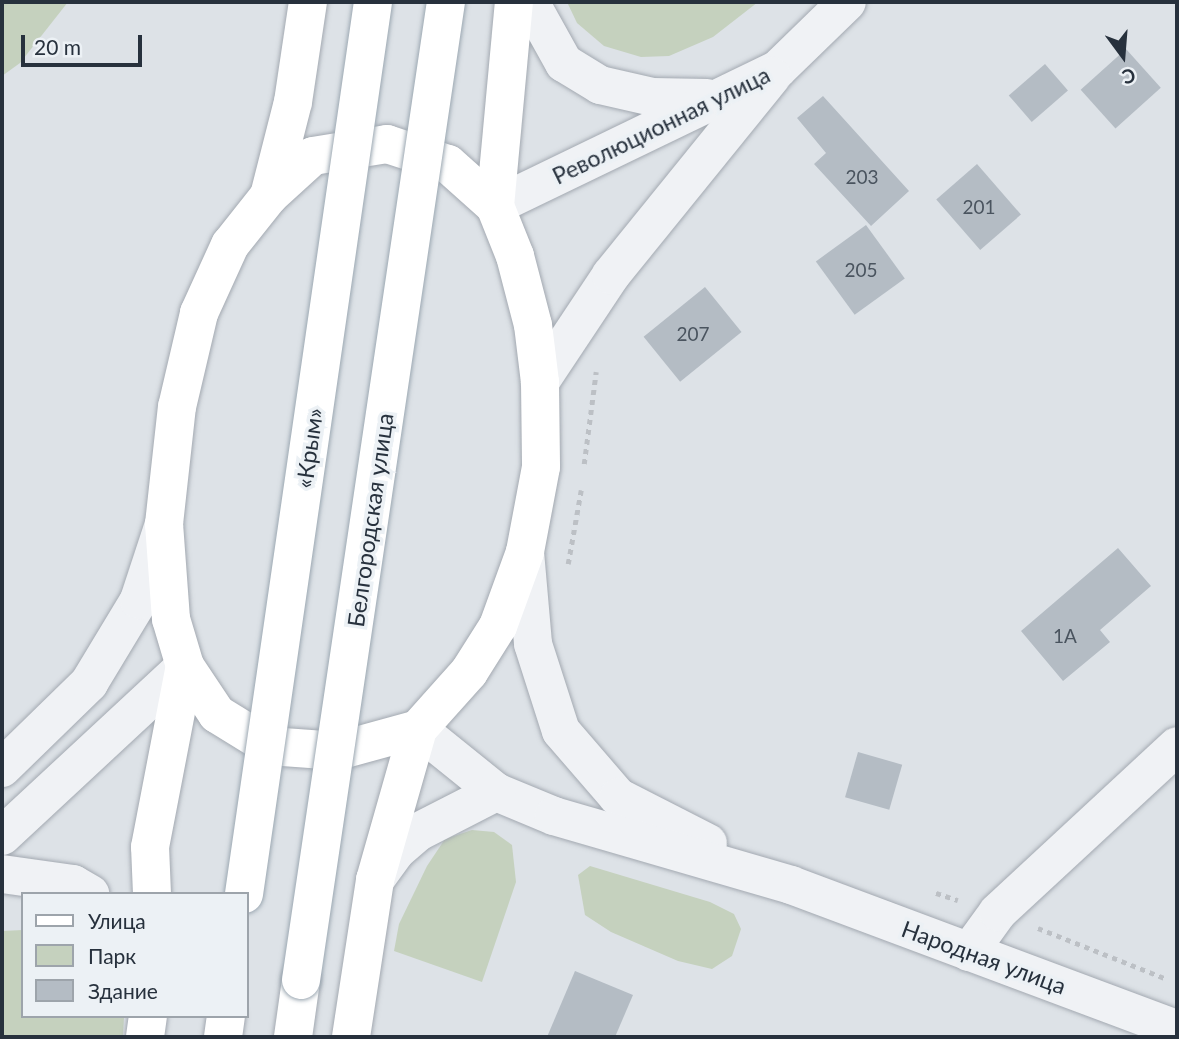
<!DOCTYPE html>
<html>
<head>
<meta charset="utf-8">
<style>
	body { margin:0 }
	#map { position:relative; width:1179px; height:1039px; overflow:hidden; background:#dde2e7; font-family:Lato,sans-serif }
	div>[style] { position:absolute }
	.green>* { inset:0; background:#c5d1be }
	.building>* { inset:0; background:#b4bcc4; transform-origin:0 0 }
	.path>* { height:4.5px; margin-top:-2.25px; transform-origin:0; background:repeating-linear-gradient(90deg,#bcc0c5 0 5px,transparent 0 10px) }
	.roads { filter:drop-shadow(0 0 2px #a3a9b1) drop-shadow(0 0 2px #a3a9b1) }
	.minor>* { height:38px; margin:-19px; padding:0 19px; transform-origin:19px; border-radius:19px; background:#f0f2f5 }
	.major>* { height:38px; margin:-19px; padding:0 19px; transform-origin:19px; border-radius:19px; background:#fff }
	.bridges { filter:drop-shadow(0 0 2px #9ca8b2) drop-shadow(0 0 2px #9ca8b2) }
	.major-bridge>* { height:38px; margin:-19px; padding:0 19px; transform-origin:19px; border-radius:19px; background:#fff }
	span { translate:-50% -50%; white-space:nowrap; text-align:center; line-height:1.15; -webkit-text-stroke:7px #ecf1f5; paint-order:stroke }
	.number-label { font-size:19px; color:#4a545f }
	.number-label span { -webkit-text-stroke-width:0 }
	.street-label { font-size:23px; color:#27313d }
	.frame { position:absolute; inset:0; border:4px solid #27313d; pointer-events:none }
	.legend { position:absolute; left:21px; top:892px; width:228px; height:126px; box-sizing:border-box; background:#ecf1f5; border:2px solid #9da4ab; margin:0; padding:9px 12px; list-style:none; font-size:21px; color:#27313d }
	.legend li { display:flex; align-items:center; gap:14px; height:35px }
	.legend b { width:35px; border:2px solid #9da4ab }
	.north { position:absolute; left:1088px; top:21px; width:70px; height:70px; -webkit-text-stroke:5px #ecf1f5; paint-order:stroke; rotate:164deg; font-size:19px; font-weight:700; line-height:28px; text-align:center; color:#27313d }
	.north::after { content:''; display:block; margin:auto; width:24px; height:32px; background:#27313d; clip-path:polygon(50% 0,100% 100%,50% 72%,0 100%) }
	.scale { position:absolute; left:21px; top:35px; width:121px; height:32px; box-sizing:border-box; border:4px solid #27313d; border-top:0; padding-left:9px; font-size:21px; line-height:24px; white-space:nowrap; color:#27313d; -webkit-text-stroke:5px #ecf1f5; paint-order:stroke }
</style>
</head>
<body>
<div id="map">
	<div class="green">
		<div style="clip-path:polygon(2px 2px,68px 2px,20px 63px,2px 76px)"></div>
		<div style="clip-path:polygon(567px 2px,758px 2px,713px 37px,669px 56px,641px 57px,604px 46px,577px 23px)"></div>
		<div style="clip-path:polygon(472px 830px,494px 832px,512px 845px,516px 882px,482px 982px,394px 951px,399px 924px,427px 866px,445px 839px)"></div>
		<div style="clip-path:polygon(590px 866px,710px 902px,734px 914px,741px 929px,732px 956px,712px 969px,678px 961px,611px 932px,585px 915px,578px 875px)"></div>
		<div style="clip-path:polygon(23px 930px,23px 1016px,124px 1016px,123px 1037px,2px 1037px,2px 931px)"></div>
	</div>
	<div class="building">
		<div style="left:1126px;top:49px;width:52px;height:61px;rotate:48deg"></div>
		<div style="left:1045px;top:64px;width:35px;height:48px;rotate:49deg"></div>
		<div style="clip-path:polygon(823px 96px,909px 191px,871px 226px,814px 164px,826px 153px,797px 118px)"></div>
		<div style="left:977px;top:164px;width:67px;height:54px;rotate:49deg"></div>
		<div style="left:866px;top:225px;width:66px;height:62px;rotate:54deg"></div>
		<div style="left:705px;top:287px;width:58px;height:79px;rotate:51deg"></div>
		<div style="clip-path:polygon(1118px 548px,1151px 586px,1100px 630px,1110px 642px,1063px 681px,1021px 631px)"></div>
		<div style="left:858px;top:752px;width:46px;height:47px;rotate:16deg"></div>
		<div style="clip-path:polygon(575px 971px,633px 995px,615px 1037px,547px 1037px)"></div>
	</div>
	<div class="path">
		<div style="left:584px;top:464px;width:93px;rotate:-82.6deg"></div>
		<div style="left:568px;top:564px;width:75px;rotate:-80deg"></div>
		<div style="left:936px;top:893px;width:23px;rotate:18deg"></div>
		<div style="left:1038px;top:928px;width:136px;rotate:21.6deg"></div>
	</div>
	<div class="roads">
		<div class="minor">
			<div style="left:530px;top:2px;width:70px;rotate:60.9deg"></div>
			<div style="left:564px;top:63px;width:42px;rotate:31.4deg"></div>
			<div style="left:600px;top:85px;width:54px;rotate:12.8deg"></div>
			<div style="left:653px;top:97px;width:54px;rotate:1.1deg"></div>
			<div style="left:495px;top:206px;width:314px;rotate:-25.8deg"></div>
			<div style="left:778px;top:69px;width:96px;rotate:-44.2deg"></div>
			<div style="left:540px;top:382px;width:128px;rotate:-56.4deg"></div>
			<div style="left:611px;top:275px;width:256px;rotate:-51deg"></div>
			<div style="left:525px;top:552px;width:92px;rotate:85deg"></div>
			<div style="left:533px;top:644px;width:91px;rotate:72.2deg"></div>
			<div style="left:561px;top:731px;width:87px;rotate:49.2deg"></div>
			<div style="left:618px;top:797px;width:101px;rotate:27.1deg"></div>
			<div style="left:418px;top:729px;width:100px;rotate:38.9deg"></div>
			<div style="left:496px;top:792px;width:63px;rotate:22.5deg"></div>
			<div style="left:554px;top:816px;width:247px;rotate:16.2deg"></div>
			<div style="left:791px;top:885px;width:412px;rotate:20.5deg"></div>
			<div style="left:2px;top:768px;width:122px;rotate:-44.3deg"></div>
			<div style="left:89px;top:683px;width:97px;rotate:-58.9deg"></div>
			<div style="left:139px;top:600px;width:80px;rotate:-71.8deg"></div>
			<div style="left:2px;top:836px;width:250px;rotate:-42.9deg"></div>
			<div style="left:2px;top:874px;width:72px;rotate:8deg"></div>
			<div style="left:73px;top:884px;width:20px;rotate:30deg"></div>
			<div style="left:375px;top:880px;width:34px;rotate:-54deg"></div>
			<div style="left:395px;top:852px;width:30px;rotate:-41deg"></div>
			<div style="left:418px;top:832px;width:88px;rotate:-27.1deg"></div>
			<div style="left:969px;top:952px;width:49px;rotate:-54.1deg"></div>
			<div style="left:998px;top:912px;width:244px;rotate:-42.8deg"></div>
		</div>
		<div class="major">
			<div style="left:387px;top:144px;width:64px;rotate:18.2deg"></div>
			<div style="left:448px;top:164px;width:63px;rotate:41.8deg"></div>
			<div style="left:495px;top:206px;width:54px;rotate:68.2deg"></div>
			<div style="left:515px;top:256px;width:71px;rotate:75.4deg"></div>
			<div style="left:533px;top:325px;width:57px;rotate:83deg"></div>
			<div style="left:540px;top:382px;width:85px;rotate:89.3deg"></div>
			<div style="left:541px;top:467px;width:86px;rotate:100.7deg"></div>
			<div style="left:525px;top:552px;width:79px;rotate:110deg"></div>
			<div style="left:498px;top:626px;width:54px;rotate:122.2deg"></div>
			<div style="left:469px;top:672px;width:76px;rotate:131.8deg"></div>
			<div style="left:418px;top:729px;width:83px;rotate:164.6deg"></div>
			<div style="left:338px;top:751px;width:69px;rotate:-175.9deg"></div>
			<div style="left:269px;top:746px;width:61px;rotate:-148.4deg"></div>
			<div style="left:217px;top:714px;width:58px;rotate:-123.7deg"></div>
			<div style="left:185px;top:666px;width:49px;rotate:-106.6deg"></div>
			<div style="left:171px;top:619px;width:95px;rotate:-94.2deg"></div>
			<div style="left:164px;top:524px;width:118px;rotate:-83.7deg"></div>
			<div style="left:177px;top:407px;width:97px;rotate:-76.8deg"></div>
			<div style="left:199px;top:313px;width:75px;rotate:-65.5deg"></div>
			<div style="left:230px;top:245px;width:63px;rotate:-51.5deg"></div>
			<div style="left:269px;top:196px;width:59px;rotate:-42.3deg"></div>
			<div style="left:313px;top:156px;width:75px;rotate:-9.2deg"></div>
			<div style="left:269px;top:196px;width:97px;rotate:-75.7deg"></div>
			<div style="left:293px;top:102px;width:101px;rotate:-81.5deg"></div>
			<div style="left:495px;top:206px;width:205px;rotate:-84.7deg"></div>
			<div style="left:152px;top:894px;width:47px;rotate:-92.4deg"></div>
			<div style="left:150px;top:847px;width:184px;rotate:-79.1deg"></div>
			<div style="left:145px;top:1037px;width:21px;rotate:-82deg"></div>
			<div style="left:223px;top:1037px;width:21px;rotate:-82deg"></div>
			<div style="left:293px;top:1037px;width:58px;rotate:-82deg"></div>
			<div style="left:351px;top:1037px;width:159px;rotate:-81.3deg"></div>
			<div style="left:375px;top:880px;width:157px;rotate:-74.1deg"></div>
		</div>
	</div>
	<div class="bridges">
		<div class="major-bridge">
			<div style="left:244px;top:894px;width:901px;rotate:-81.77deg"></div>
			<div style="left:301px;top:980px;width:989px;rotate:-81.57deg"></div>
		</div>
	</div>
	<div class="number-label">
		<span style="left:862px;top:177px">203</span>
		<span style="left:979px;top:207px">201</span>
		<span style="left:861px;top:270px">205</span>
		<span style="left:693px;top:334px">207</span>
		<span style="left:1065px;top:636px">1А</span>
	</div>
	<div class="street-label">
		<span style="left:661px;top:125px;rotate:-26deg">Революционная улица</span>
		<span style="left:309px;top:448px;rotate:-82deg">«Крым»</span>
		<span style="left:370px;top:520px;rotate:-82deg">Белгородская улица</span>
		<span style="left:984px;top:957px;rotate:20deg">Народная улица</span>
	</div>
	<div class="frame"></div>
	<ul class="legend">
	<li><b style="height:9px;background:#fff"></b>Улица</li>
	<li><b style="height:19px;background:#c5d1be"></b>Парк</li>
	<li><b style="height:19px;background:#b4bcc4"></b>Здание</li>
	</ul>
	<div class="north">С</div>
	<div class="scale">20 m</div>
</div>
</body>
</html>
